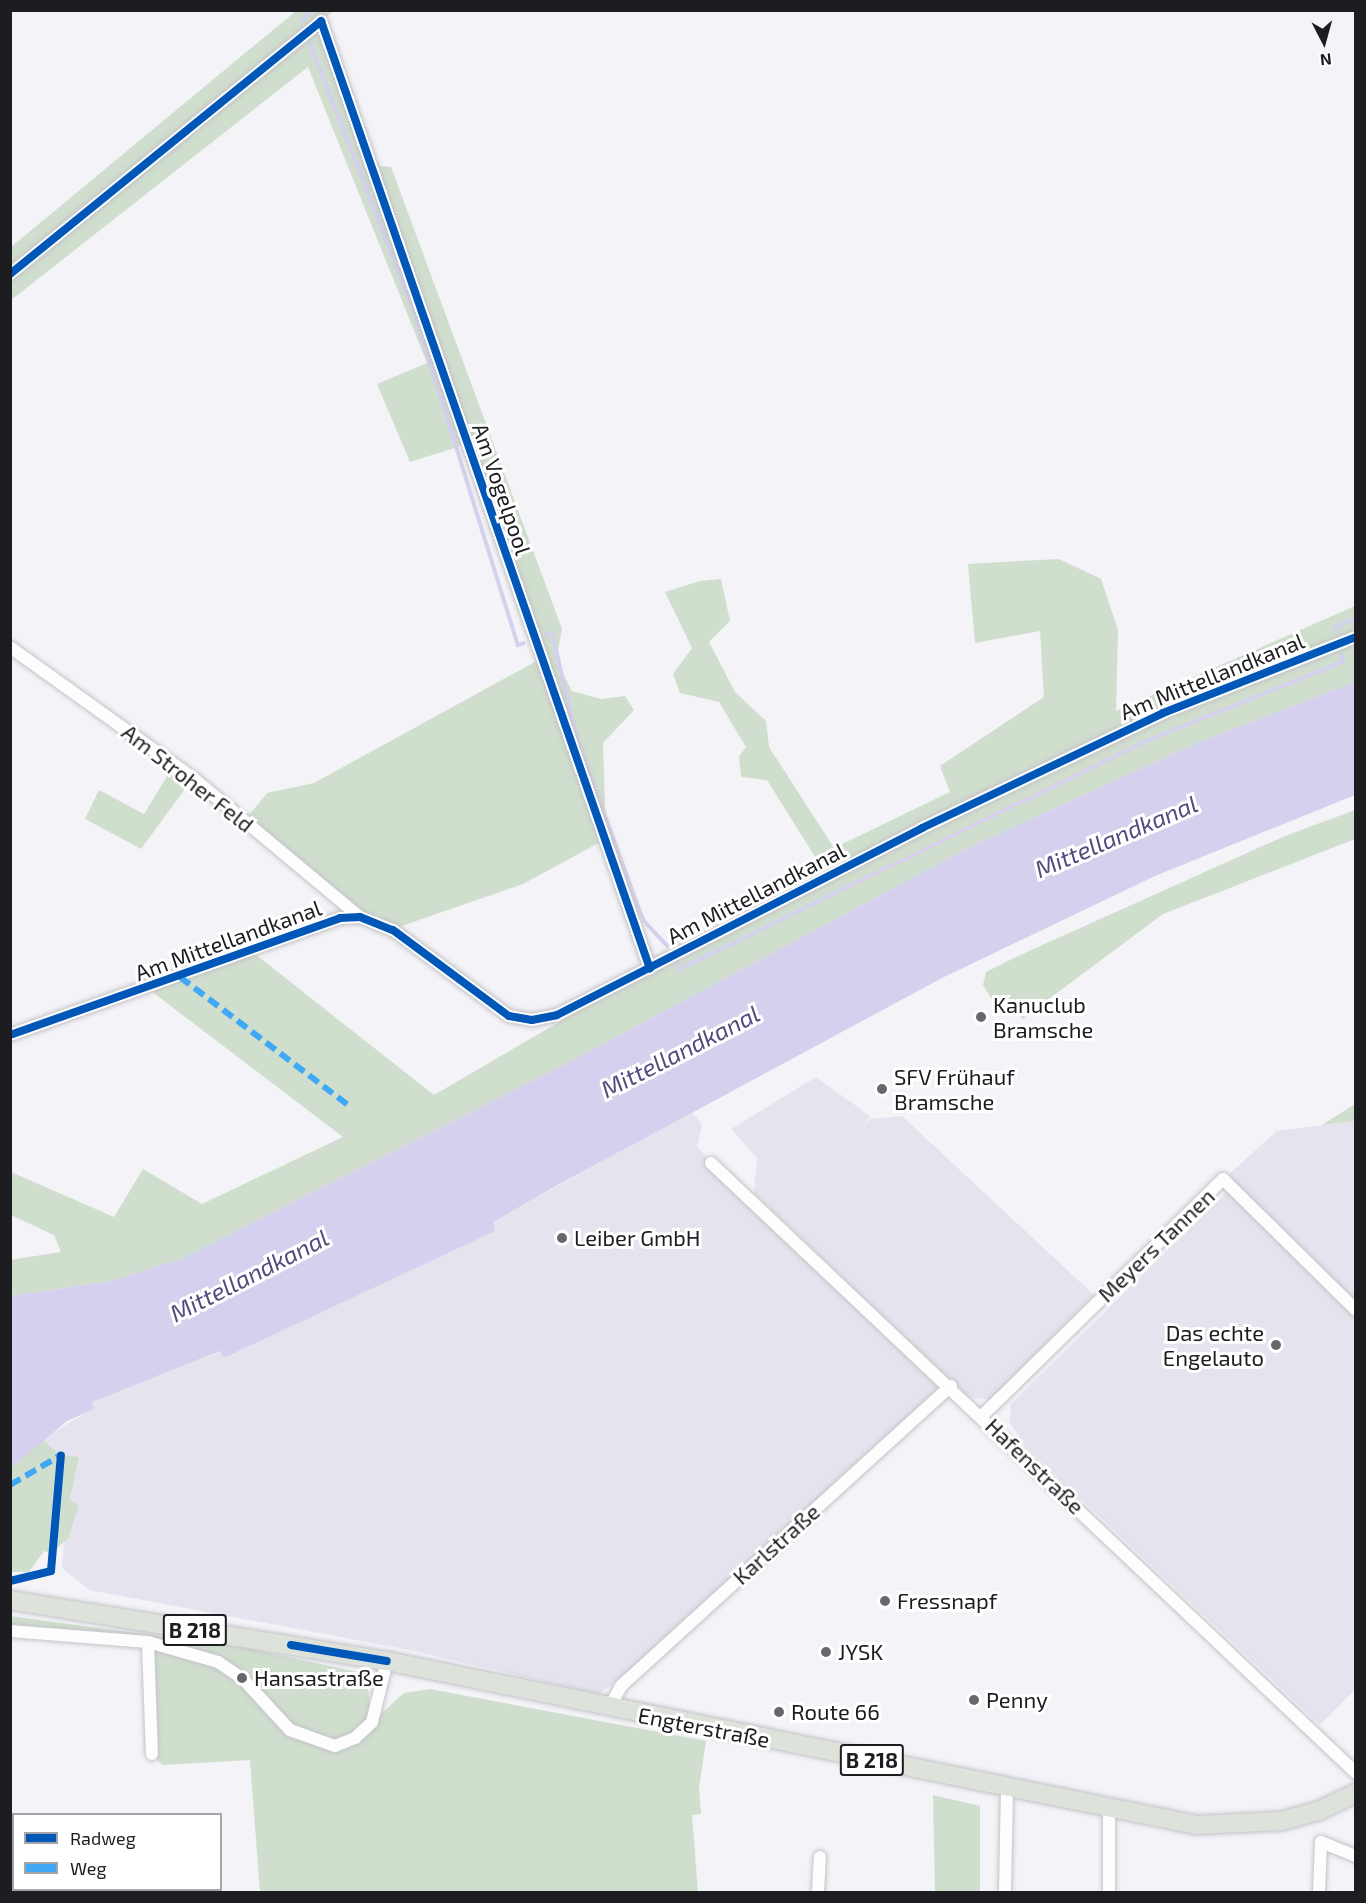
<!DOCTYPE html>
<html>
<head>
<meta charset="utf-8">
<style>
	body { margin:0 }
	#map { position:relative; width:1366px; height:1903px; overflow:hidden; background:#f3f3f8; font-family:"Exo 2",sans-serif }
	div>[style] { position:absolute }
	.built>* { inset:0; background:#e5e4ee }
	.green>* { inset:0; background:#d0dece }
	.water>* { inset:0; background:#d4d0ed }
	.stream>* { height:4px; margin:-2px; padding:0 2px; transform-origin:2px; border-radius:2px; background:#d4d0ed }
	.roads { filter:drop-shadow(0 0 2px #c4c4c8) drop-shadow(0 0 2px #c4c4c8) }
	.street>* { height:12px; margin:-6px; padding:0 6px; transform-origin:6px; border-radius:6px; background:#fdfdfe }
	.primary>* { height:18px; margin:-9px; padding:0 9px; transform-origin:9px; border-radius:9px; background:#dde3db }
	.quiet>* { height:6px; margin-top:-3px; transform-origin:0; background:repeating-linear-gradient(90deg,#3fa9f5 0 12px,transparent 0 18px) }
	.cycleway>* { height:8px; margin:-4px; padding:0 4px; transform-origin:4px; border-radius:4px; background:#0057b8 }
	.dots>* { width:16px; height:16px; translate:-50% -50%; box-sizing:border-box; border:3px solid #fff; border-radius:50% }
	span { translate:-50% -50%; white-space:nowrap; text-align:center; line-height:1.15; -webkit-text-stroke:6px #fff; paint-order:stroke }
	.shield-label span { padding:2px 4px; background:#fff; border:2px solid; border-radius:4px; -webkit-text-stroke-width:0 }
	.shield-label { font-size:21px; color:#1d1c20; font-weight:700 }
	.street-label { font-size:22px; color:#1d1c20 }
	.poi-label { font-size:22px; color:#1d1c20 }
	.left { translate:0 -50%; text-align:left }
	.right { translate:-100% -50%; text-align:right }
	.water-label { font-size:24px; color:#544a7e; font-style:italic }
	.frame { position:absolute; inset:0; border:12px solid #1d1c20; pointer-events:none }
	.legend { position:absolute; left:12px; top:1813px; width:210px; height:78px; box-sizing:border-box; background:#fff; border:2px solid #a5a4a6; margin:0; padding:8px 10px; list-style:none; font-size:18px; color:#1d1c20 }
	.legend li { display:flex; align-items:center; gap:12px; height:30px }
	.legend b { width:30px; border:2px solid #a5a4a6 }
	.north { position:absolute; left:1294px; top:12px; width:60px; height:60px; -webkit-text-stroke:4px #fff; paint-order:stroke; rotate:174deg; font-size:16px; font-weight:700; line-height:24px; text-align:center; color:#1d1c20 }
	.north::after { content:''; display:block; margin:auto; width:21px; height:27px; background:#1d1c20; clip-path:polygon(50% 0,100% 100%,50% 72%,0 100%) }
</style>
</head>
<body>
<div id="map">
	<div class="built">
		<div style="clip-path:polygon(816px 1077px,870px 1116px,861px 1131px,870px 1119px,902px 1116px,1094px 1295px,991px 1399px,968px 1398px,754px 1193px,757px 1158px,731px 1129px)"></div>
		<div style="clip-path:polygon(692px 1112px,702px 1125px,697px 1146px,711px 1163px,951px 1386px,616px 1683px,597px 1694px,410px 1650px,89px 1590px,62px 1568px,64px 1542px,79px 1505px,70px 1501px,79px 1458px,61px 1455px,42px 1439px,93px 1409px,91px 1402px,221px 1351px,225px 1358px,494px 1231px,492px 1222px)"></div>
		<div style="clip-path:polygon(1355px 1121px,1355px 1689px,1320px 1725px,1026px 1447px,1010px 1423px,1011px 1404px,1236px 1183px,1229px 1174px,1277px 1131px)"></div>
	</div>
	<div class="green">
		<div style="clip-path:polygon(296px 11px,333px 11px,321px 21px,371px 165px,391px 167px,562px 629px,556px 661px,572px 691px,601px 699px,625px 696px,634px 710px,603px 743px,606px 839px,523px 884px,396px 928px,377px 915px,356px 921px,240px 826px,267px 793px,314px 783px,542px 658px,467px 444px,410px 462px,377px 384px,427px 363px,308px 67px,11px 300px,11px 247px)"></div>
		<div style="clip-path:polygon(1059px 559px,1101px 579px,1118px 630px,1116px 711px,1355px 606px,1355px 682px,1197px 743px,968px 848px,564px 1065px,181px 1259px,112px 1281px,11px 1296px,10px 1260px,61px 1252px,54px 1235px,11px 1215px,11px 1172px,114px 1217px,143px 1169px,202px 1204px,343px 1137px,151px 991px,255px 954px,434px 1095px,650px 969px,827px 876px,767px 780px,741px 777px,739px 757px,746px 747px,719px 702px,680px 693px,673px 674px,692px 648px,665px 592px,700px 581px,721px 579px,730px 621px,709px 642px,735px 692px,766px 721px,769px 747px,834px 848px,950px 792px,940px 766px,1044px 697px,1040px 631px,975px 643px,968px 564px)"></div>
		<div style="clip-path:polygon(174px 765px,193px 778px,141px 849px,85px 819px,99px 790px,144px 814px)"></div>
		<div style="clip-path:polygon(1355px 810px,1355px 839px,1163px 914px,1022px 1019px,1010px 999px,994px 1003px,983px 985px,986px 972px,1018px 956px,1285px 836px)"></div>
		<div style="clip-path:polygon(1355px 1104px,1355px 1121px,1322px 1125px)"></div>
		<div style="clip-path:polygon(42px 1439px,61px 1455px,79px 1457px,70px 1500px,79px 1505px,68px 1539px,51px 1553px,44px 1551px,29px 1572px,11px 1572px,11px 1468px)"></div>
		<div style="clip-path:polygon(10px 1616px,252px 1649px,358px 1672px,368px 1689px,372px 1722px,404px 1693px,430px 1689px,706px 1741px,699px 1788px,701px 1814px,692px 1815px,698px 1892px,260px 1892px,250px 1760px,162px 1765px,152px 1754px,148px 1642px,11px 1631px)"></div>
		<div style="clip-path:polygon(933px 1795px,980px 1806px,980px 1892px,935px 1892px)"></div>
	</div>
	<div class="water">
		<div style="clip-path:polygon(1355px 682px,1355px 795px,1155px 876px,942px 978px,554px 1187px,493px 1222px,495px 1231px,224px 1358px,220px 1351px,92px 1402px,94px 1409px,67px 1421px,11px 1468px,11px 1296px,112px 1281px,181px 1259px,564px 1065px,968px 848px,1197px 743px)"></div>
	</div>
	<div class="stream">
		<div style="left:302px;top:20px;width:16px;rotate:-40deg"></div>
		<div style="left:310px;top:44px;width:291px;rotate:68.8deg"></div>
		<div style="left:415px;top:315px;width:346px;rotate:72.7deg"></div>
		<div style="left:518px;top:645px;width:6px;rotate:-18deg"></div>
		<div style="left:1337px;top:632px;width:5px;rotate:-101deg"></div>
		<div style="left:1336px;top:627px;width:22px;rotate:-24deg"></div>
		<div style="left:546px;top:635px;width:6px;rotate:-18deg"></div>
		<div style="left:552px;top:633px;width:109px;rotate:76.7deg"></div>
		<div style="left:577px;top:739px;width:179px;rotate:70deg"></div>
		<div style="left:638px;top:907px;width:15px;rotate:67deg"></div>
		<div style="left:644px;top:921px;width:34px;rotate:47deg"></div>
		<div style="left:677px;top:962px;width:8px;rotate:67deg"></div>
		<div style="left:680px;top:969px;width:519px;rotate:-26.07deg"></div>
		<div style="left:1146px;top:741px;width:212px;rotate:-21.9deg"></div>
		<div style="left:1343px;top:662px;width:7px;rotate:-106deg"></div>
	</div>
	<div class="roads">
		<div class="street">
			<div style="left:10px;top:274px;width:401px;rotate:-39.1deg"></div>
			<div style="left:321px;top:21px;width:1003px;rotate:70.86deg"></div>
			<div style="left:10px;top:647px;width:225px;rotate:35.6deg"></div>
			<div style="left:193px;top:778px;width:217px;rotate:39.8deg"></div>
			<div style="left:10px;top:1035px;width:350px;rotate:-19.5deg"></div>
			<div style="left:340px;top:918px;width:20px;rotate:-3deg"></div>
			<div style="left:360px;top:917px;width:35px;rotate:22deg"></div>
			<div style="left:393px;top:930px;width:144px;rotate:36.6deg"></div>
			<div style="left:509px;top:1016px;width:23px;rotate:10deg"></div>
			<div style="left:532px;top:1020px;width:25px;rotate:-11deg"></div>
			<div style="left:557px;top:1015px;width:410px;rotate:-27.1deg"></div>
			<div style="left:922px;top:828px;width:267px;rotate:-25.5deg"></div>
			<div style="left:1163px;top:713px;width:207px;rotate:-21.5deg"></div>
			<div style="left:711px;top:1163px;width:888px;rotate:43.4deg"></div>
			<div style="left:982px;top:1416px;width:338px;rotate:-44.5deg"></div>
			<div style="left:1223px;top:1179px;width:187px;rotate:44.6deg"></div>
			<div style="left:10px;top:1631px;width:138px;rotate:4.6deg"></div>
			<div style="left:148px;top:1642px;width:73px;rotate:15.9deg"></div>
			<div style="left:218px;top:1662px;width:29px;rotate:34deg"></div>
			<div style="left:242px;top:1678px;width:71px;rotate:47.3deg"></div>
			<div style="left:290px;top:1730px;width:48px;rotate:19.6deg"></div>
			<div style="left:335px;top:1746px;width:22px;rotate:-22deg"></div>
			<div style="left:355px;top:1738px;width:23px;rotate:-43deg"></div>
			<div style="left:372px;top:1722px;width:63px;rotate:-76.2deg"></div>
			<div style="left:148px;top:1642px;width:112px;rotate:88deg"></div>
			<div style="left:609px;top:1708px;width:25px;rotate:-61deg"></div>
			<div style="left:621px;top:1686px;width:446px;rotate:-42.3deg"></div>
			<div style="left:818px;top:1892px;width:35px;rotate:-87deg"></div>
			<div style="left:1005px;top:1892px;width:106px;rotate:-88.9deg"></div>
			<div style="left:1109px;top:1892px;width:84px;rotate:-90deg"></div>
			<div style="left:1319px;top:1892px;width:50px;rotate:-87.7deg"></div>
			<div style="left:1321px;top:1842px;width:38px;rotate:22deg"></div>
		</div>
		<div class="primary">
			<div style="left:10px;top:1600px;width:382px;rotate:9.2deg"></div>
			<div style="left:387px;top:1661px;width:826px;rotate:11.45deg"></div>
			<div style="left:1197px;top:1825px;width:85px;rotate:-2.7deg"></div>
			<div style="left:1282px;top:1821px;width:37px;rotate:-16deg"></div>
			<div style="left:1318px;top:1811px;width:42px;rotate:-25.3deg"></div>
		</div>
	</div>
	<div class="quiet">
		<div style="left:180px;top:977px;width:211px;rotate:37.3deg"></div>
		<div style="left:10px;top:1485px;width:59px;rotate:-30.5deg"></div>
	</div>
	<div class="cycleway">
		<div style="left:10px;top:274px;width:401px;rotate:-39.1deg"></div>
		<div style="left:321px;top:21px;width:1003px;rotate:70.86deg"></div>
		<div style="left:10px;top:1035px;width:350px;rotate:-19.5deg"></div>
		<div style="left:340px;top:918px;width:20px;rotate:-3deg"></div>
		<div style="left:360px;top:917px;width:35px;rotate:22deg"></div>
		<div style="left:393px;top:930px;width:144px;rotate:36.6deg"></div>
		<div style="left:509px;top:1016px;width:23px;rotate:10deg"></div>
		<div style="left:532px;top:1020px;width:25px;rotate:-11deg"></div>
		<div style="left:557px;top:1015px;width:410px;rotate:-27.1deg"></div>
		<div style="left:922px;top:828px;width:267px;rotate:-25.5deg"></div>
		<div style="left:1163px;top:713px;width:207px;rotate:-21.5deg"></div>
		<div style="left:10px;top:1581px;width:42px;rotate:-13.7deg"></div>
		<div style="left:51px;top:1571px;width:116px;rotate:-85.1deg"></div>
		<div style="left:291px;top:1645px;width:97px;rotate:9.5deg"></div>
	</div>
	<div class="dots">
		<div style="left:981px;top:1017px;background:#68676c"></div>
		<div style="left:882px;top:1089px;background:#68676c"></div>
		<div style="left:562px;top:1238px;background:#68676c"></div>
		<div style="left:1276px;top:1345px;background:#68676c"></div>
		<div style="left:885px;top:1601px;background:#68676c"></div>
		<div style="left:826px;top:1652px;background:#68676c"></div>
		<div style="left:242px;top:1678px;background:#68676c"></div>
		<div style="left:974px;top:1700px;background:#68676c"></div>
		<div style="left:779px;top:1712px;background:#68676c"></div>
	</div>
	<div class="shield-label">
		<span style="left:195px;top:1630px">B 218</span>
		<span style="left:872px;top:1760px">B 218</span>
	</div>
	<div class="street-label">
		<span style="left:502px;top:489px;rotate:71deg">Am Vogelpool</span>
		<span style="left:1212px;top:676px;rotate:-22deg">Am Mittellandkanal</span>
		<span style="left:188px;top:778px;rotate:38deg">Am Stroher Feld</span>
		<span style="left:756px;top:893px;rotate:-27deg">Am Mittellandkanal</span>
		<span style="left:228px;top:940px;rotate:-20deg">Am Mittellandkanal</span>
		<span style="left:1156px;top:1245px;rotate:-44deg">Meyers Tannen</span>
		<span style="left:1035px;top:1466px;rotate:44deg">Hafenstraße</span>
		<span style="left:776px;top:1544px;rotate:-42deg">Karlstraße</span>
		<span style="left:704px;top:1727px;rotate:11deg">Engterstraße</span>
	</div>
	<div class="poi-label">
		<span class="left" style="left:993px;top:1017px">Kanuclub<br>Bramsche</span>
		<span class="left" style="left:894px;top:1089px">SFV Frühauf<br>Bramsche</span>
		<span class="left" style="left:574px;top:1238px">Leiber GmbH</span>
		<span class="right" style="left:1264px;top:1345px">Das echte<br>Engelauto</span>
		<span class="left" style="left:897px;top:1601px">Fressnapf</span>
		<span class="left" style="left:838px;top:1652px">JYSK</span>
		<span class="left" style="left:254px;top:1678px">Hansastraße</span>
		<span class="left" style="left:986px;top:1700px">Penny</span>
		<span class="left" style="left:791px;top:1712px">Route 66</span>
	</div>
	<div class="water-label">
		<span style="left:1116px;top:836px;rotate:-23deg">Mittellandkanal</span>
		<span style="left:680px;top:1051px;rotate:-27deg">Mittellandkanal</span>
		<span style="left:249px;top:1275px;rotate:-27deg">Mittellandkanal</span>
	</div>
	<div class="frame"></div>
	<ul class="legend">
	<li><b style="height:8px;background:#0057b8"></b>Radweg</li>
	<li><b style="height:8px;background:#3fa9f5"></b>Weg</li>
	</ul>
	<div class="north">N</div>
</div>
</body>
</html>
